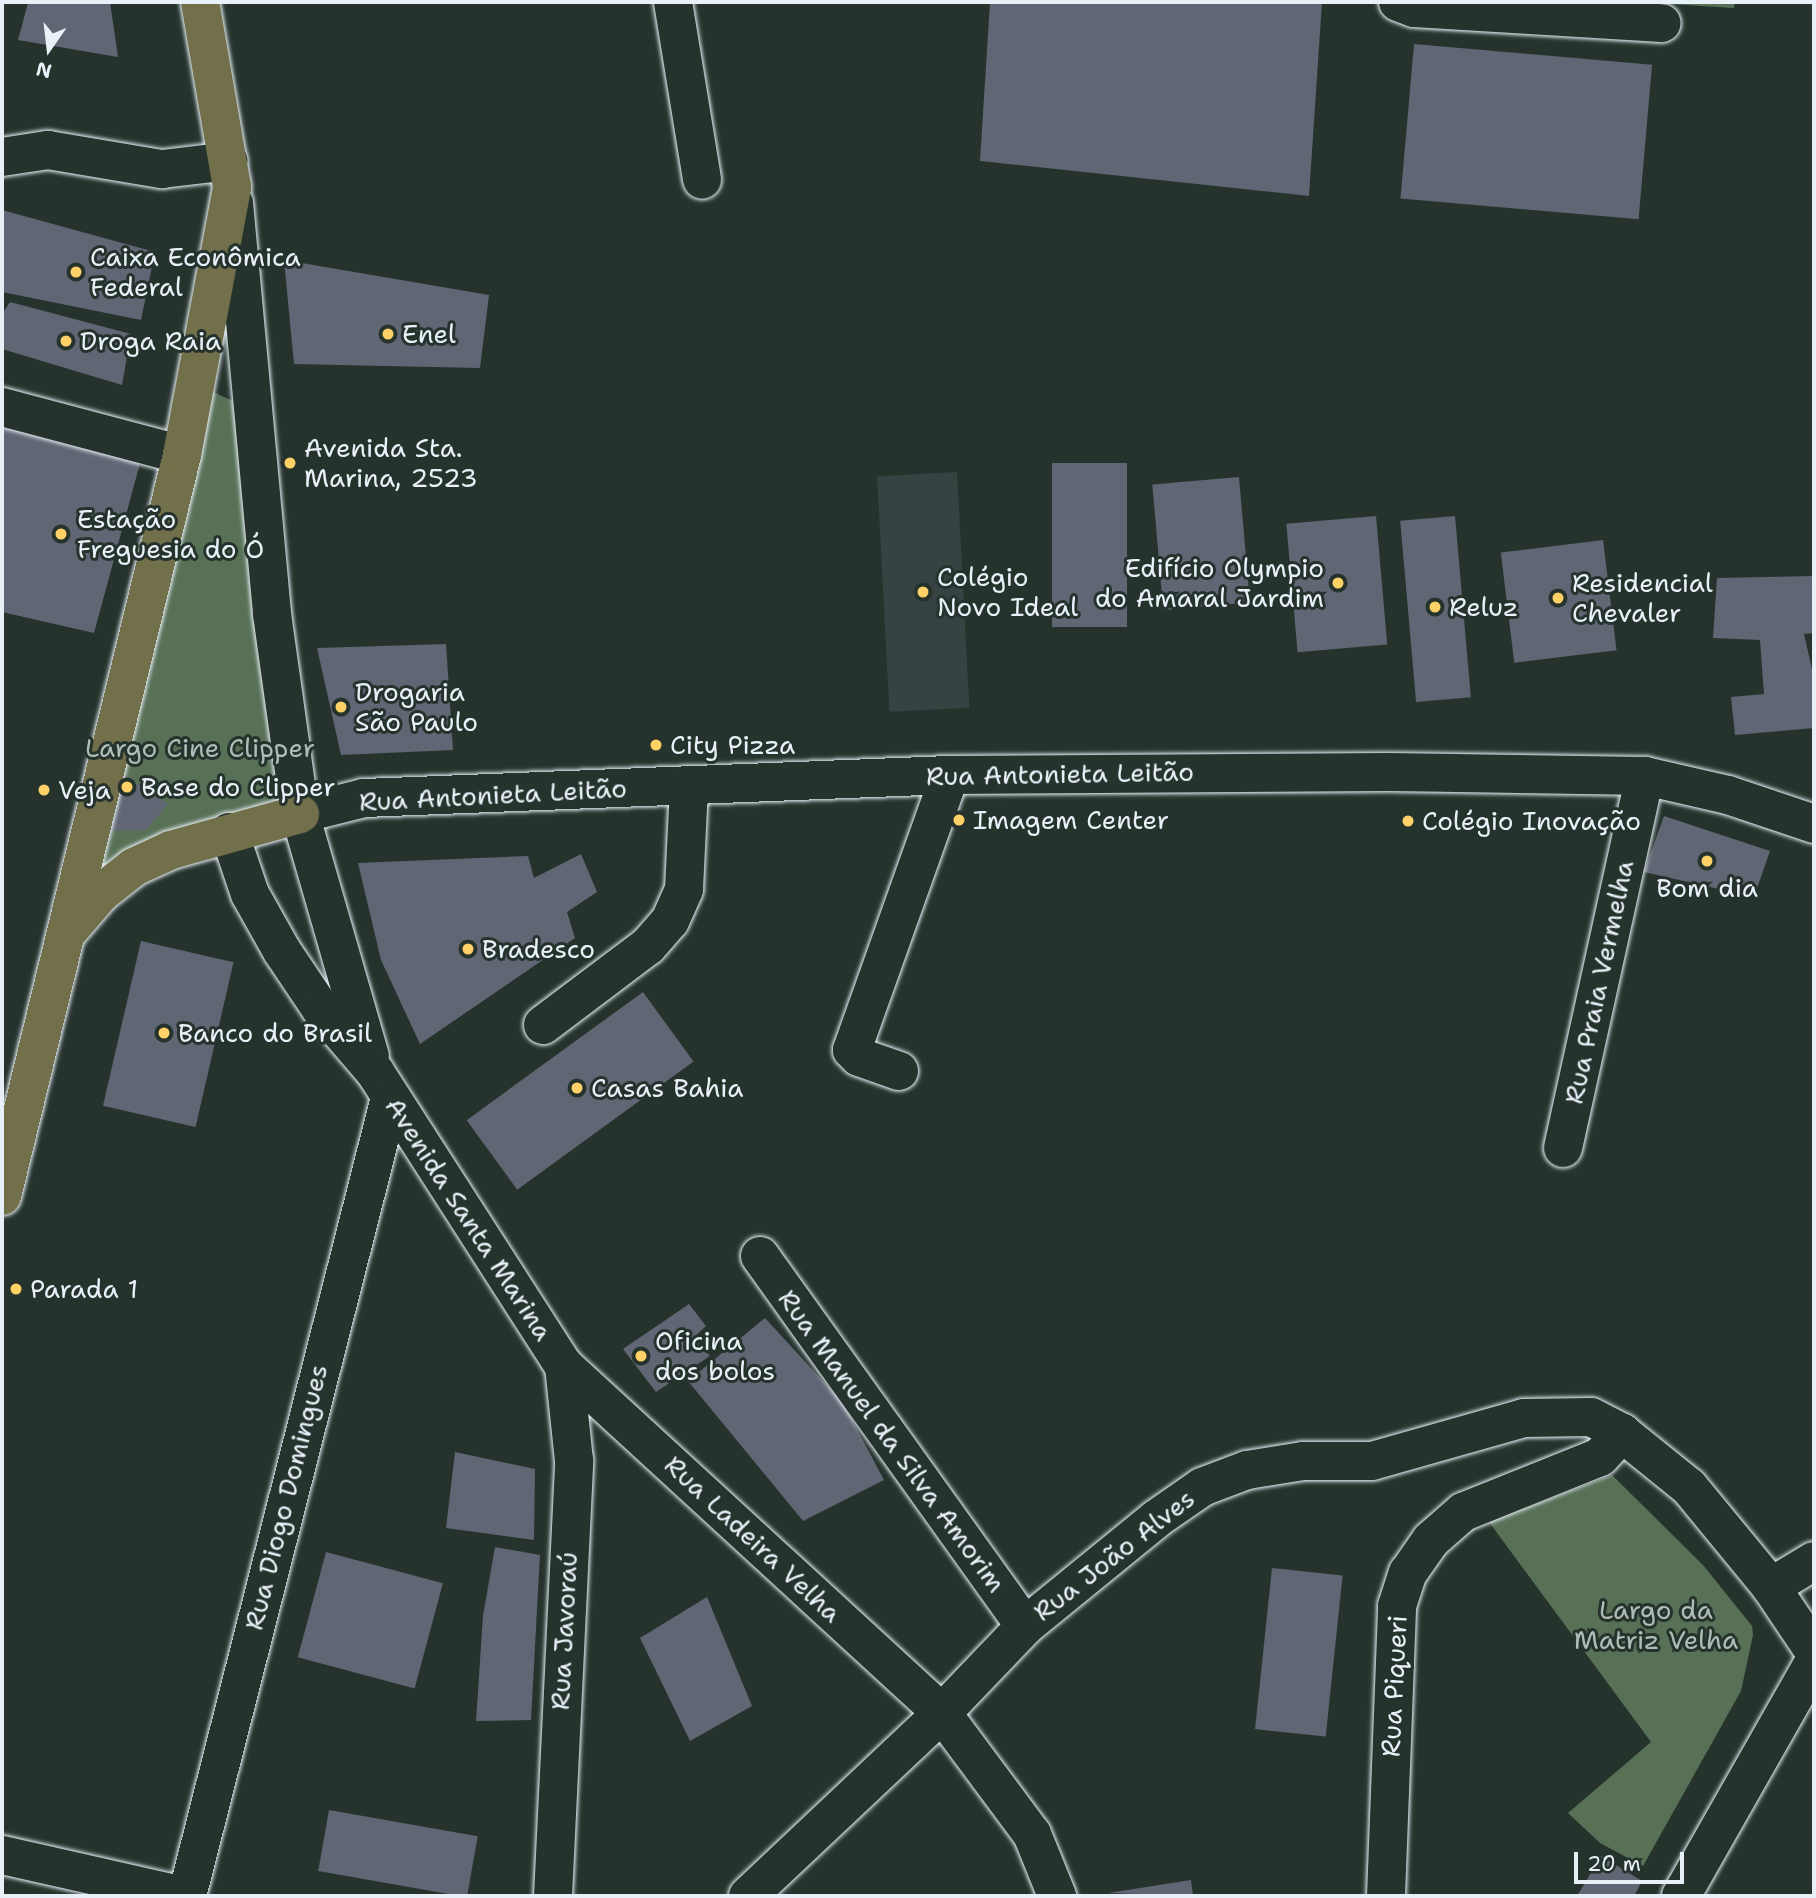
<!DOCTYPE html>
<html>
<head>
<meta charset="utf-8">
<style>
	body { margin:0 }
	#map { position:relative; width:1816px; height:1898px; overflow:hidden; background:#26332d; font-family:"Shantell Sans",sans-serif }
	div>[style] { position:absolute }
	.built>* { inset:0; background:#374242; transform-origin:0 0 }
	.green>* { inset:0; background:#577056 }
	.building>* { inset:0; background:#606674; transform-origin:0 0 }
	.roads { filter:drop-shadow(0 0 2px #e8f1f8) drop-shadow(0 0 2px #e8f1f8) }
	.minor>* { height:38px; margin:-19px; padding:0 19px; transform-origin:19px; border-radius:19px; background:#26332d }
	.major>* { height:38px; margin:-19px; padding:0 19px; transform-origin:19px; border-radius:19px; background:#71704a }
	.dots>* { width:19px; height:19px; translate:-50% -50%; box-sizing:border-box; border:4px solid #26332d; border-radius:50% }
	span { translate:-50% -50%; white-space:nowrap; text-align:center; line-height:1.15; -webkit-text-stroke:6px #26332d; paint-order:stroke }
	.poi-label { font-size:26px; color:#e8f1f8 }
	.left { translate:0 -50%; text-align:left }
	.right { translate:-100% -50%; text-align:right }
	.park-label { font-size:26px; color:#aebdb7 }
	.street-label { font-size:26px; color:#e8f1f8 }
	.frame { position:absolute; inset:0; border:4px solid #e8f1f8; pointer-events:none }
	.north { position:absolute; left:14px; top:14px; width:70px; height:70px; -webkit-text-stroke:5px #26332d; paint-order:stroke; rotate:194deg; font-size:19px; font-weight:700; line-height:28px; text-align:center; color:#e8f1f8 }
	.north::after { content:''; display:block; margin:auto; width:24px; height:32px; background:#e8f1f8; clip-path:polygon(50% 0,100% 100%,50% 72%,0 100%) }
	.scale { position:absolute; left:1574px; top:1852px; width:110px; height:32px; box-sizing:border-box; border:4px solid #e8f1f8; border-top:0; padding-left:9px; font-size:21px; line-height:24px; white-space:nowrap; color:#e8f1f8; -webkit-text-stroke:5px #26332d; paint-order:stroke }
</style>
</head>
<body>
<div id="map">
	<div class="built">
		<div style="left:957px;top:472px;width:236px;height:80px;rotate:87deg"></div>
	</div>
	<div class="green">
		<div style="clip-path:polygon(1638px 2px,1735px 2px,1734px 8px)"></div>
		<div style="clip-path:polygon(207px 389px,254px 411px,300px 814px,77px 888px)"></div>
		<div style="clip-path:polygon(1612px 1475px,1703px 1565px,1752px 1626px,1753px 1635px,1741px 1691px,1643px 1866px,1600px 1843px,1568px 1813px,1651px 1742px,1489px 1522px)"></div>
	</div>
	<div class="building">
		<div style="clip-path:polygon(110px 2px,118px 57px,18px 40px,28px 3px)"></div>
		<div style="clip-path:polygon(990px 2px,1322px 2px,1309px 196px,980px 161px)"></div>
		<div style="left:1414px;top:44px;width:239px;height:155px;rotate:5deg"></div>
		<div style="clip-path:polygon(2px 210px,155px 252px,141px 320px,2px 292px)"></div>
		<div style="clip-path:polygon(284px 260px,489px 295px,480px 368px,294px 364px)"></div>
		<div style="clip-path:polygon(10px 302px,131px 334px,122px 385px,2px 349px,2px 314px)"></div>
		<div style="clip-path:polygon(2px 424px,142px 456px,94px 633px,2px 612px)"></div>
		<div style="left:1052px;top:463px;width:75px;height:164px"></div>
		<div style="left:1239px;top:477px;width:126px;height:87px;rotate:85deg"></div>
		<div style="left:1376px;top:516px;width:129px;height:90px;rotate:85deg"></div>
		<div style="left:1455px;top:516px;width:182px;height:55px;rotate:85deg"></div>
		<div style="left:1603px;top:540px;width:111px;height:103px;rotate:83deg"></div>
		<div style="clip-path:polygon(1814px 576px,1814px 633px,1804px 634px,1814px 678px,1814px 728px,1735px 735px,1731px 697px,1764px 694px,1760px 640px,1713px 638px,1717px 578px)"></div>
		<div style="clip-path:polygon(446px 644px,453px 750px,341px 755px,317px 648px)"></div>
		<div style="clip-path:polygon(116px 770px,168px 804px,146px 830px,100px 831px)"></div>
		<div style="clip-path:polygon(1664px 816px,1770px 851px,1754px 897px,1644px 872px)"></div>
		<div style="clip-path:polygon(581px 854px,597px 892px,567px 912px,575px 938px,420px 1044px,381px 960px,358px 863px,528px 856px,534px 878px)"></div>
		<div style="left:141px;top:941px;width:95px;height:169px;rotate:13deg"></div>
		<div style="left:643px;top:992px;width:86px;height:218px;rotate:54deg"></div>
		<div style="clip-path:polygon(689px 1304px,706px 1326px,693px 1338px,710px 1356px,656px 1392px,623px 1349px)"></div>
		<div style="clip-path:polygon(765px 1318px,843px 1403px,884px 1480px,803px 1521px,688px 1381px)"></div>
		<div style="clip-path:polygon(455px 1452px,535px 1469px,534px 1540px,446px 1528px)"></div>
		<div style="clip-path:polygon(495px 1547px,540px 1555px,531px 1720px,476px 1721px,483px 1616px)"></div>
		<div style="left:326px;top:1552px;width:121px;height:109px;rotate:15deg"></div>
		<div style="left:1272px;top:1568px;width:71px;height:162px;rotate:6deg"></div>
		<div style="clip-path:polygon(707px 1597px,752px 1706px,690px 1741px,640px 1638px)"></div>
		<div style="left:329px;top:1810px;width:151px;height:62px;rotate:10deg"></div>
		<div style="clip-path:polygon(1601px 1856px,1642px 1881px,1634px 1896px,1577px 1896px)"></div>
		<div style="clip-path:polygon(1191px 1880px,1193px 1896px,1108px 1893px)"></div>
	</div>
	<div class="roads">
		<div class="minor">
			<div style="left:673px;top:2px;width:180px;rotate:80.7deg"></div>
			<div style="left:1398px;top:2px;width:17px;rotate:21deg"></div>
			<div style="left:1414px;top:8px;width:248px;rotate:3.5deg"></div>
			<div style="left:2px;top:157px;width:47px;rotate:-8.7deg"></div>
			<div style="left:48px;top:150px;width:116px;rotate:9.5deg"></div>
			<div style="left:162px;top:169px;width:67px;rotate:-6.8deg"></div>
			<div style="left:234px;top:203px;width:413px;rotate:84.7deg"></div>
			<div style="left:272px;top:614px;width:202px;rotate:82deg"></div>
			<div style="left:300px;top:814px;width:252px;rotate:73.9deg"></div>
			<div style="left:2px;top:407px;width:186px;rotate:14.9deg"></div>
			<div style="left:300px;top:814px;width:66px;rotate:-14deg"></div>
			<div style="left:364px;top:798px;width:586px;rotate:-2.25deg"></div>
			<div style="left:950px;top:775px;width:438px;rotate:-0.4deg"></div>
			<div style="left:1388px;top:772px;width:257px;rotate:0.9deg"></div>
			<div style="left:1645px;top:776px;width:85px;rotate:12.9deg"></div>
			<div style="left:1728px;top:795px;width:91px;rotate:18.6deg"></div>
			<div style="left:229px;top:832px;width:65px;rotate:71.3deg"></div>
			<div style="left:250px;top:894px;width:65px;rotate:60.7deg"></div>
			<div style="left:282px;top:951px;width:70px;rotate:56.1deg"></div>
			<div style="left:321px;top:1009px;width:83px;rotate:49.4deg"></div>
			<div style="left:375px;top:1072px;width:350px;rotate:57.3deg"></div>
			<div style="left:564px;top:1366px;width:513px;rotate:42.55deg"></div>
			<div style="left:942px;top:1713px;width:151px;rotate:53.4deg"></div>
			<div style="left:1032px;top:1834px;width:67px;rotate:68deg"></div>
			<div style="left:543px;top:1025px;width:131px;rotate:-37deg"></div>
			<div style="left:648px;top:946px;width:33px;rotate:-49deg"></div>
			<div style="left:670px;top:921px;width:35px;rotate:-66deg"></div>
			<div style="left:684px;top:889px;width:103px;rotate:-87.2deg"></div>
			<div style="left:899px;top:1071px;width:42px;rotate:-160.7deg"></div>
			<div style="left:859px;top:1057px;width:10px;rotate:-135deg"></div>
			<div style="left:852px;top:1050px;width:292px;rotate:-70.4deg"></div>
			<div style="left:1563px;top:1148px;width:381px;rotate:-77.6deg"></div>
			<div style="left:760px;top:1256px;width:455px;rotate:54.4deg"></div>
			<div style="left:1771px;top:1587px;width:50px;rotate:-31.2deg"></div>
			<div style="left:2px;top:1855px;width:187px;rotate:12.7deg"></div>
			<div style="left:187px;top:1896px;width:823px;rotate:-75.73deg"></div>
			<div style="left:553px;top:1896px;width:436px;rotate:-87.2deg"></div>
			<div style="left:574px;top:1461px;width:96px;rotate:-96deg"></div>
			<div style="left:748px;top:1896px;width:267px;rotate:-43.3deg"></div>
			<div style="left:942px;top:1713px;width:120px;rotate:-46.3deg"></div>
			<div style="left:1025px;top:1626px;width:169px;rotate:-39.2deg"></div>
			<div style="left:1156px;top:1519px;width:56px;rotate:-34.8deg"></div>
			<div style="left:1202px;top:1487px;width:48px;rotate:-20.7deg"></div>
			<div style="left:1247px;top:1470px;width:57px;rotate:-9.1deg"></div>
			<div style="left:1303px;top:1461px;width:69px"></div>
			<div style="left:1372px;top:1461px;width:158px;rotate:-15.8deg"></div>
			<div style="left:1524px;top:1418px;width:67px;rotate:-0.9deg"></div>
			<div style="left:1591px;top:1417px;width:35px;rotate:27deg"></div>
			<div style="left:1622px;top:1433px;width:86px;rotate:38.9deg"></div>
			<div style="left:1689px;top:1487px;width:129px;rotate:50.6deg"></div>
			<div style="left:1771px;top:1587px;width:77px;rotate:56.1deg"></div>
			<div style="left:1386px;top:1896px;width:290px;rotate:-87.8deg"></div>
			<div style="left:1397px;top:1606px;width:35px;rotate:-72deg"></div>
			<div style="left:1408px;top:1573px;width:40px;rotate:-55.1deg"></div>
			<div style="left:1431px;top:1540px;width:43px;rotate:-41.2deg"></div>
			<div style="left:1463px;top:1512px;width:148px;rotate:-21.9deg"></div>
			<div style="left:1600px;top:1457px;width:33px;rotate:-47deg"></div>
			<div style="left:1681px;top:1896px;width:269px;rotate:-60.4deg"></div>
		</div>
		<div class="major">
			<div style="left:70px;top:929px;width:48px;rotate:-49.3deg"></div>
			<div style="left:101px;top:893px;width:42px;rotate:-38.2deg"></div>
			<div style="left:134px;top:867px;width:41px;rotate:-24.7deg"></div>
			<div style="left:171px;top:850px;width:134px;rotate:-15.6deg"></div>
			<div style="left:2px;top:1196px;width:763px;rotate:-76.35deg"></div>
			<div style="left:182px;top:455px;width:273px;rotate:-79.4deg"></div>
			<div style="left:232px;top:187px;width:188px;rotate:-99.8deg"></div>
		</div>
	</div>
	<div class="dots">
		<div style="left:76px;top:272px;background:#ffd166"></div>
		<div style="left:388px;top:334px;background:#ffd166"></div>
		<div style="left:66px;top:341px;background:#ffd166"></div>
		<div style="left:290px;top:463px;background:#ffd166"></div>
		<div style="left:61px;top:534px;background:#ffd166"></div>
		<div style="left:1338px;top:583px;background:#ffd166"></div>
		<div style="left:923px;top:592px;background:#ffd166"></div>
		<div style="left:1558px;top:598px;background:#ffd166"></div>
		<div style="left:1435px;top:607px;background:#ffd166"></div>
		<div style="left:341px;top:707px;background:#ffd166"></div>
		<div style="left:656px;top:745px;background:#ffd166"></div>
		<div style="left:127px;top:787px;background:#ffd166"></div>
		<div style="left:44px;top:790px;background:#ffd166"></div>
		<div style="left:959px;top:820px;background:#ffd166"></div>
		<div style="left:1408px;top:821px;background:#ffd166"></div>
		<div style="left:1707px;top:861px;background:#ffd166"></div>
		<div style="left:468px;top:949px;background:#ffd166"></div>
		<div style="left:164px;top:1033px;background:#ffd166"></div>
		<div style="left:577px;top:1088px;background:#ffd166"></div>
		<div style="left:16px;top:1289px;background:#ffd166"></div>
		<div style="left:641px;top:1356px;background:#ffd166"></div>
	</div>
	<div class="poi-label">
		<span class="left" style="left:90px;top:272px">Caixa Econômica<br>Federal</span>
		<span class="left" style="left:402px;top:334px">Enel</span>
		<span class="left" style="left:80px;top:341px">Droga Raia</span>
		<span class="left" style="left:304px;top:463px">Avenida Sta.<br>Marina, 2523</span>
		<span class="left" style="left:77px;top:534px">Estação<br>Freguesia do Ó</span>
		<span class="right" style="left:1324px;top:583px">Edifício Olympio<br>do Amaral Jardim</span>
		<span class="left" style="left:937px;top:592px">Colégio<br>Novo Ideal</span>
		<span class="left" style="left:1572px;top:598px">Residencial<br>Chevaler</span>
		<span class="left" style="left:1449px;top:607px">Reluz</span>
		<span class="left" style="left:355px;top:707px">Drogaria<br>São Paulo</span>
		<span class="left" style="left:670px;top:745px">City Pizza</span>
		<span class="left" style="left:141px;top:787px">Base do Clipper</span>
		<span class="left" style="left:58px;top:790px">Veja</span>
		<span class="left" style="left:973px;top:820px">Imagem Center</span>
		<span class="left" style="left:1422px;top:821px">Colégio Inovação</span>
		<span style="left:1707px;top:888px">Bom dia</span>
		<span class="left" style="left:482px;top:949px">Bradesco</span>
		<span class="left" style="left:178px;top:1033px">Banco do Brasil</span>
		<span class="left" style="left:591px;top:1088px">Casas Bahia</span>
		<span class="left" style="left:30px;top:1289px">Parada 1</span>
		<span class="left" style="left:655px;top:1356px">Oficina<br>dos bolos</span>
	</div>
	<div class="park-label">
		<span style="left:200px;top:748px">Largo Cine Clipper</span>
		<span style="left:1656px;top:1625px">Largo da<br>Matriz Velha</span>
	</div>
	<div class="street-label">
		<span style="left:1060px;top:774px;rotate:-1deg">Rua Antonieta Leitão</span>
		<span style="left:493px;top:795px;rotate:-3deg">Rua Antonieta Leitão</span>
		<span style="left:1599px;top:982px;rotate:-78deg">Rua Praia Vermelha</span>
		<span style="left:469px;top:1219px;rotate:57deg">Avenida Santa Marina</span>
		<span style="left:892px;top:1441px;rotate:54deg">Rua Manuel da Silva Amorim</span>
		<span style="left:286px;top:1497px;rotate:-76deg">Rua Diogo Domingues</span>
		<span style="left:753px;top:1539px;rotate:43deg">Rua Ladeira Velha</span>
		<span style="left:1114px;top:1555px;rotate:-38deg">Rua João Alves</span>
		<span style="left:564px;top:1631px;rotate:-87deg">Rua Javoraú</span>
		<span style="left:1394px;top:1686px;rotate:-87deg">Rua Piqueri</span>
	</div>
	<div class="frame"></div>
	<div class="north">N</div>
	<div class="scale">20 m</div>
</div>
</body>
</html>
